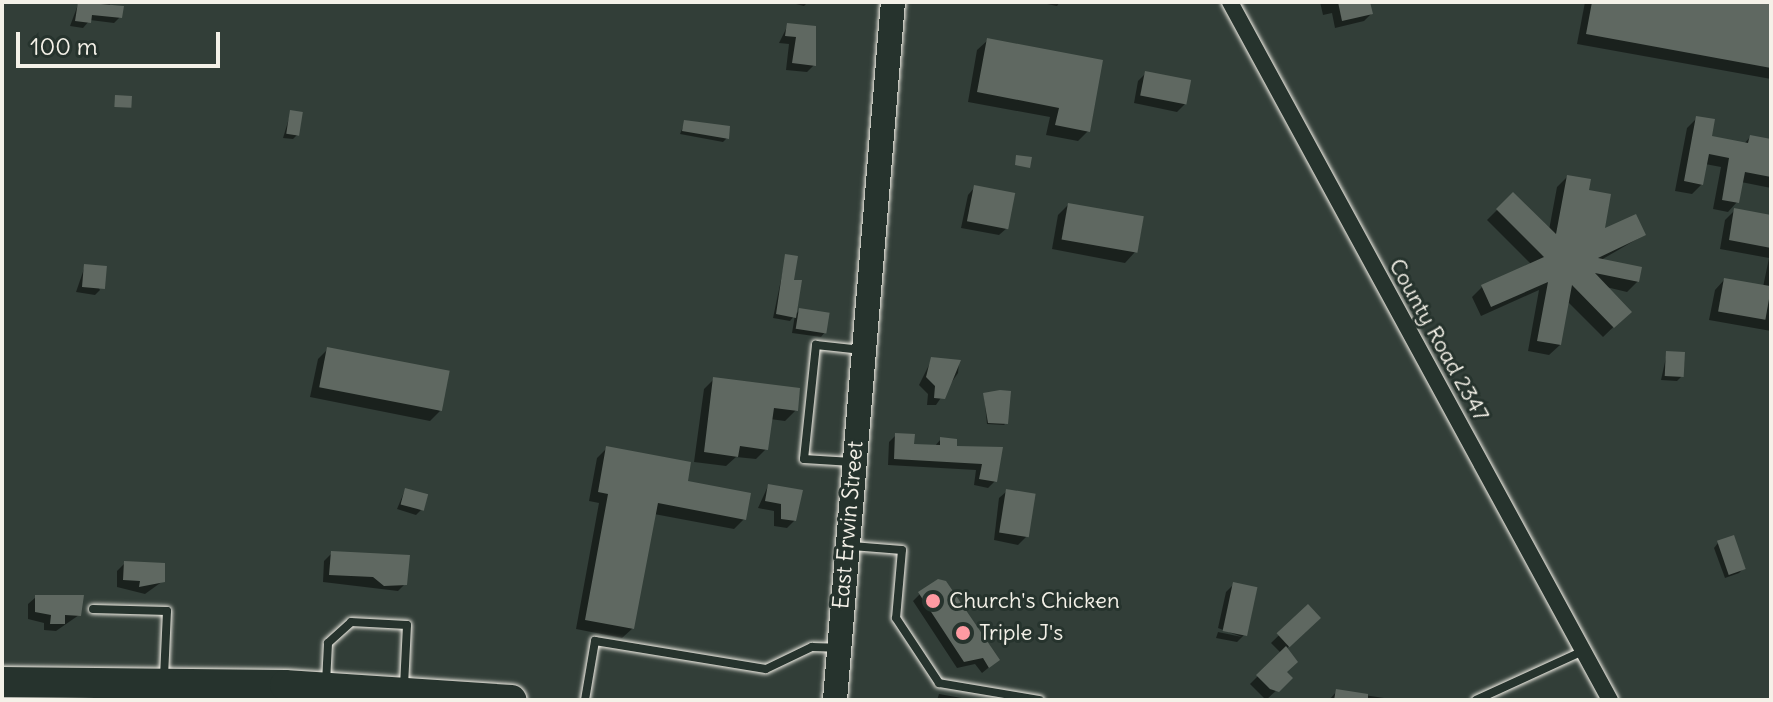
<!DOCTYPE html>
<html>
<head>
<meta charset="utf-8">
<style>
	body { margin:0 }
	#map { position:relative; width:1773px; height:702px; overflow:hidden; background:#323e38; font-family:Delius,sans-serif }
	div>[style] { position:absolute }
	.shadow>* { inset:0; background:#0007 }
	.building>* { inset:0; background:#5f6861; transform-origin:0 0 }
	.roads { filter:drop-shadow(0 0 2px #f4f1e8) drop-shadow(0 0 2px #f4f1e8) }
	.lane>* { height:8px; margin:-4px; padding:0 4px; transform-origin:4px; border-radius:4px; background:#26332d }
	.street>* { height:16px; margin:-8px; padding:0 8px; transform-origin:8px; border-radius:8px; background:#26332d }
	.secondary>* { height:24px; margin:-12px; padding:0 12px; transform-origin:12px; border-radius:12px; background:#26332d }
	.highway>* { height:30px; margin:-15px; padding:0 15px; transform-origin:15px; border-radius:15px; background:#26332d }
	.dots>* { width:22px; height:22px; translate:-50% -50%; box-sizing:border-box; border:4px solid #26332d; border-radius:50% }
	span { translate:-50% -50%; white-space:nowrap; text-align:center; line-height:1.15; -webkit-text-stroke:6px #26332d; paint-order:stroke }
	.street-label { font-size:22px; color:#f4f1e8 }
	.poi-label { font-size:22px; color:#f4f1e8 }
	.left { translate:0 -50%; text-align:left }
	.frame { position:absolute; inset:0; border:4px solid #f4f1e8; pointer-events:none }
	.scale { position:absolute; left:16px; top:32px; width:204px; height:36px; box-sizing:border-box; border:4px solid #f4f1e8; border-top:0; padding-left:10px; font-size:24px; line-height:28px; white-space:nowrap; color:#f4f1e8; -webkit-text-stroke:6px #26332d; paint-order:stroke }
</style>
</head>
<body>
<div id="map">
	<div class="shadow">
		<div style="clip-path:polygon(79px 2px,108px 2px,120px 17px,114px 23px,90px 20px,83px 28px,70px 26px)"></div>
		<div style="clip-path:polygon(788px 2px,808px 2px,804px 6px)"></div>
		<div style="clip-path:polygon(1037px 2px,1060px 2px,1057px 6px)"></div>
		<div style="clip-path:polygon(1320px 2px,1368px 2px,1371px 14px,1364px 21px,1335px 28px,1332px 13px,1323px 15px)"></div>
		<div style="clip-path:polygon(1585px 2px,1771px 2px,1771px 79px,1577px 44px)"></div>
		<div style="clip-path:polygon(788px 25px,814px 28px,814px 65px,807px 72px,786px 70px,789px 44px,779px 43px)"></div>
		<div style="clip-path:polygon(988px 40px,1088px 131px,1078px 141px,1046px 135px,1050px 117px,968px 102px,977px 50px)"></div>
		<div style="clip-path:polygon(1146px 73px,1185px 104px,1177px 112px,1134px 103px,1138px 81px)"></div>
		<div style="clip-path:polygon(291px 112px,297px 135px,293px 139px,283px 138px)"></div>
		<div style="clip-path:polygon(1697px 118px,1710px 137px,1744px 144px,1750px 137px,1771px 141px,1771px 188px,1741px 182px,1737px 202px,1728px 212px,1713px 209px,1721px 167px,1705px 164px,1702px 184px,1692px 194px,1675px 191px,1687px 128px)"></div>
		<div style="clip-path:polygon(685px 122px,727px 138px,723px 142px,680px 134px)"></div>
		<div style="clip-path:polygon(1567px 177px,1587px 192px,1602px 232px,1644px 235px,1601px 260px,1638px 281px,1627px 292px,1606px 287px,1629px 312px,1603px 337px,1567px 301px,1560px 345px,1549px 355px,1528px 351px,1539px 290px,1481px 316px,1472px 297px,1482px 287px,1531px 264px,1487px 220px,1513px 194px,1549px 230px,1557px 187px)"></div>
		<div style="clip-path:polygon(975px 187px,1007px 228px,999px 235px,961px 228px,968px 195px)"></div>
		<div style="clip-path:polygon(1068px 205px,1135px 252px,1125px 263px,1052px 249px,1058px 215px)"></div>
		<div style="clip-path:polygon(1735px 210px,1771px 217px,1771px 331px,1709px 320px,1715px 290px,1724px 280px,1763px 287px,1769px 258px,1720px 249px,1725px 220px)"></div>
		<div style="clip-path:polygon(786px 256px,794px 316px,800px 310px,825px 332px,821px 337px,792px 333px,795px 315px,790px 321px,773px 318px)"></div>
		<div style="clip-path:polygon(85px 266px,100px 290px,95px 295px,76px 292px)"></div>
		<div style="clip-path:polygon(328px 349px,440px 411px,430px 421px,310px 397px,318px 359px)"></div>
		<div style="clip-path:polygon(1667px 353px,1682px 376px,1677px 381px,1661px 380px)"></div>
		<div style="clip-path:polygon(932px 359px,959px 362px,958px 373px,936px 405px,927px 405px,928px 394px,919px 385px)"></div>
		<div style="clip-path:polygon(714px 379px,796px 410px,785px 421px,770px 419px,766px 449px,756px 459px,736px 457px,726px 466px,694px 462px,704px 389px)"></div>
		<div style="clip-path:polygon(984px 395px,1006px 423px,1004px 425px,987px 424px)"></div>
		<div style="clip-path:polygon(896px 435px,912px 445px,934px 447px,941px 439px,955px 448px,1001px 449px,995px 481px,988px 488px,974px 485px,976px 470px,888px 465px,889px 442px)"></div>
		<div style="clip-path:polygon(607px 448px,685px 483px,744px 519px,734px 529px,654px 514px,633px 628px,622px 638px,576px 629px,599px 503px,589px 501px,597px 458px)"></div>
		<div style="clip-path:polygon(768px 486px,795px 520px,787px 528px,774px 526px,774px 511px,758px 508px)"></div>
		<div style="clip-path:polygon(405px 490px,421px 510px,416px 515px,397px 509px)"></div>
		<div style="clip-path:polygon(1007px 491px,1026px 537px,1018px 545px,994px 540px,999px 498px)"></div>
		<div style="clip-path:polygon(1718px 543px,1744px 568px,1739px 573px,1725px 578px,1714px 548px)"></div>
		<div style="clip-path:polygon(332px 553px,405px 584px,398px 591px,323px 582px,324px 561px)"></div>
		<div style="clip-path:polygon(125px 563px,163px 581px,145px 594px,117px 587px,117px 571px)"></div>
		<div style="clip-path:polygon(1234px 584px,1244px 635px,1237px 642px,1216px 638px,1218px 632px,1242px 637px,1218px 628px,1226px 592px)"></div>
		<div style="clip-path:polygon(920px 594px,998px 660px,982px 673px,975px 664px,957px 668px,913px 601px)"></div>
		<div style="clip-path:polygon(36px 597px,79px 615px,56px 631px,44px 630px,44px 623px,28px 619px,28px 604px)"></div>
		<div style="clip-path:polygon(1308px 607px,1318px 618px,1286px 649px,1284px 672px,1290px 678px,1266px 700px,1250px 684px,1281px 653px,1271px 643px)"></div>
		<div style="clip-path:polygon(1337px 691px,1384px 698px,1329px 700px)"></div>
		<div style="clip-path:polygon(939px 694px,973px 700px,937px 700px)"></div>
	</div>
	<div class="building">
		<div style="clip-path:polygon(78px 2px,124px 6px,122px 18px,92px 15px,91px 23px,75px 21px)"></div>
		<div style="clip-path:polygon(1338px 2px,1370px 2px,1373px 14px,1342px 21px)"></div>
		<div style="clip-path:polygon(1592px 2px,1771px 2px,1771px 68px,1586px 34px)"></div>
		<div style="clip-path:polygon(787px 23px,816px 26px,816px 66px,792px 63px,796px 37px,785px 36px)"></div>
		<div style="clip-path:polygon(987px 38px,1103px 60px,1090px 132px,1055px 125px,1059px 108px,977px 92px)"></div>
		<div style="left:1145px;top:71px;width:47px;height:25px;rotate:11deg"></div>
		<div style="left:115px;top:95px;width:17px;height:12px;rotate:3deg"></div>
		<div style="left:290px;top:110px;width:13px;height:24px;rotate:9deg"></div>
		<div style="clip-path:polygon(1696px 116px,1715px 119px,1712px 136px,1748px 143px,1750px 135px,1771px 139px,1771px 177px,1745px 172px,1739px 203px,1722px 200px,1729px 158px,1709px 154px,1703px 185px,1684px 181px)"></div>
		<div style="clip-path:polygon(684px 120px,730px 126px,729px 139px,682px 131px)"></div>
		<div style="clip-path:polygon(1016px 155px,1032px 157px,1030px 168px,1015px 165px)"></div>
		<div style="clip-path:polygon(1567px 175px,1591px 179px,1589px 190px,1611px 194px,1605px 228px,1636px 214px,1646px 235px,1598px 258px,1642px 267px,1639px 282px,1595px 273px,1632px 312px,1614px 328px,1572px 285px,1561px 345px,1537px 341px,1548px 282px,1491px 307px,1481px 285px,1544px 257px,1496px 209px,1513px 192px,1556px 234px)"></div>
		<div style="left:974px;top:185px;width:42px;height:37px;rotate:11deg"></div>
		<div style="left:1068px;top:203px;width:77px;height:37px;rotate:10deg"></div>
		<div style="clip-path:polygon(1734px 208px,1771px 215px,1771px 248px,1729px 240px)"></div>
		<div style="clip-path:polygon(785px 254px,798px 256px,794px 280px,802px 280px,796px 318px,776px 314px)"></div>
		<div style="left:84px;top:264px;width:23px;height:23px;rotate:5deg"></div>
		<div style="left:1724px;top:278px;width:48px;height:34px;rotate:10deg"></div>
		<div style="left:799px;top:308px;width:31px;height:21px;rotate:9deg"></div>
		<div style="left:327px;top:347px;width:125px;height:41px;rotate:11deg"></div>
		<div style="left:1666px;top:351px;width:19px;height:25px;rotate:3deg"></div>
		<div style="clip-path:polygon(931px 357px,961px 360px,945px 399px,934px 398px,935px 386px,926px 377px)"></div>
		<div style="clip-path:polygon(713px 377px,800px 388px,798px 411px,774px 408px,768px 450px,740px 446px,738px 457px,704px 452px)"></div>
		<div style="clip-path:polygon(1000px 390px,1011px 391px,1008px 424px,988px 423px,983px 393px)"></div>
		<div style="clip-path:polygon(895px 433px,915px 434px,914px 444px,940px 445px,940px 437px,957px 439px,957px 446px,1003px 447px,997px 482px,979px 479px,982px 464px,894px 459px)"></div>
		<div style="clip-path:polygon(606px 446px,691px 462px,688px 481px,751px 493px,746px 520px,658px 503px,634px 629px,585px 620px,608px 494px,598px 492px)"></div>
		<div style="clip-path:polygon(768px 484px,803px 490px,796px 521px,781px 519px,781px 504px,765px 501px)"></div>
		<div style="left:405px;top:488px;width:24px;height:17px;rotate:15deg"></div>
		<div style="left:1006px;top:489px;width:30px;height:44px;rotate:9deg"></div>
		<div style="left:1734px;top:535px;width:36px;height:18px;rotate:71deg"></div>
		<div style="clip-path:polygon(331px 551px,410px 555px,407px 585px,384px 586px,373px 577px,329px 575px)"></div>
		<div style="clip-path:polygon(124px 561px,165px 563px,165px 582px,139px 587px,140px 581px,123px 580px)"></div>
		<div style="clip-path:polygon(938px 579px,946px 581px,1000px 660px,989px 668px,983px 658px,964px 662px,918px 592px)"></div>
		<div style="left:1233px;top:582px;width:25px;height:50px;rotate:12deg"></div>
		<div style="clip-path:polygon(35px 595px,84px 595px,81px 616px,65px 615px,65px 624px,50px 624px,51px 615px,35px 612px)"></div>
		<div style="left:1308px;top:604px;width:19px;height:43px;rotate:47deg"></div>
		<div style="clip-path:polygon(1286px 646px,1298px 662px,1287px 672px,1293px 678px,1279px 692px,1270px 689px,1256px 675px)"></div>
		<div style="clip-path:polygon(1336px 689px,1368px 694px,1368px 700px,1334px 700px)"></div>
	</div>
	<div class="roads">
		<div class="lane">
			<div style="left:852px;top:462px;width:48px;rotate:-176.4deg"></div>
			<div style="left:804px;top:459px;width:115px;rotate:-84deg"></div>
			<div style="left:816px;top:345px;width:46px;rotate:6.2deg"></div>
			<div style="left:852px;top:546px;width:50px;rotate:4.6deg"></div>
			<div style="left:902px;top:550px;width:68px;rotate:95deg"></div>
			<div style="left:896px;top:618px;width:78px;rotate:56.5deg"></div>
			<div style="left:939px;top:683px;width:102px;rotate:9.6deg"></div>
			<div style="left:93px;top:609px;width:74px;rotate:1.5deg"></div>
			<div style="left:167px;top:611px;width:65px;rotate:92.6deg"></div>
			<div style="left:326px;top:683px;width:40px;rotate:-87.1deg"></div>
			<div style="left:328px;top:643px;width:31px;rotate:-42deg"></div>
			<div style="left:351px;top:622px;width:56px;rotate:3.1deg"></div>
			<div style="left:407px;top:625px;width:62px;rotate:92.8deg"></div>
			<div style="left:585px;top:700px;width:60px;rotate:-80.4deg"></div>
			<div style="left:595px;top:641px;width:173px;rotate:9.3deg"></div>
			<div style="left:766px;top:669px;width:51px;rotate:-25.6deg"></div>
			<div style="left:812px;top:647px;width:25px;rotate:2deg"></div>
			<div style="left:1476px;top:700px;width:118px;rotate:-24.6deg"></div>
		</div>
		<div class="street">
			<div style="left:1230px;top:2px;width:795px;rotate:61.44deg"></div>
		</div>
		<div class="secondary">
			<div style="left:835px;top:700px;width:700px;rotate:-85.25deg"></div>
		</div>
		<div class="highway">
			<div style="left:2px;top:682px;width:283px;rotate:0.6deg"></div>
			<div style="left:285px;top:685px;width:227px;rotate:3.8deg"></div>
		</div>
	</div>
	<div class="dots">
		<div style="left:933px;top:601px;background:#ff9aa2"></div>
		<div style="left:963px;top:633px;background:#ff9aa2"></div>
	</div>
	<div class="street-label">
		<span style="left:1439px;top:340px;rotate:61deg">County Road 2347</span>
		<span style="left:848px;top:525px;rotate:-85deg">East Erwin Street</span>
	</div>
	<div class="poi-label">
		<span class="left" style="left:949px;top:601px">Church's Chicken</span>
		<span class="left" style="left:979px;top:633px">Triple J's</span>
	</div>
	<div class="frame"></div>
	<div class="scale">100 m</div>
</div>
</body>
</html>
